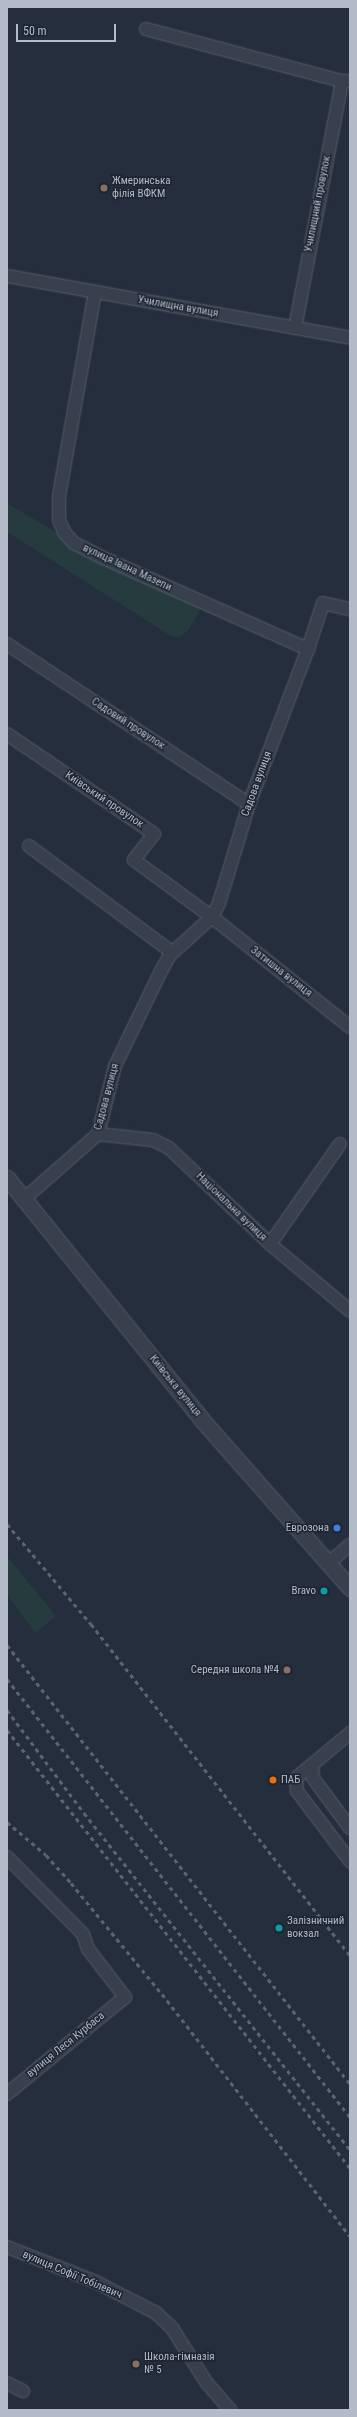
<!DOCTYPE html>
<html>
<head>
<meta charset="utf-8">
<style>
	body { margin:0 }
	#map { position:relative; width:357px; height:2417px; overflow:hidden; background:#242e3c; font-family:"Roboto Condensed",sans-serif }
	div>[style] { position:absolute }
	.green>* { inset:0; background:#263b3d }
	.roads { filter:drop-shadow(0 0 1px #565e6a) drop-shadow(0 0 1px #565e6a) }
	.minor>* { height:12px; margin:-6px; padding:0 6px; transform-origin:6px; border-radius:6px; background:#38404d }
	.tertiary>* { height:15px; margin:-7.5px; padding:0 7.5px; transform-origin:7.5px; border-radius:7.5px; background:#38404d }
	.rail>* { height:3px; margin-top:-1.5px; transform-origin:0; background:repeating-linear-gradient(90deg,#5a6473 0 4px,transparent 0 8px) }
	.dots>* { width:11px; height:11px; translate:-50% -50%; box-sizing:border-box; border:2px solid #1d2531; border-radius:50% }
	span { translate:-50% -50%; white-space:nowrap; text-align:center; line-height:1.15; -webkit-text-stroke:3px #1d2531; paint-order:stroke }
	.poi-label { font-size:11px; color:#b4bbc8 }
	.left { translate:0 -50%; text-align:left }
	.right { translate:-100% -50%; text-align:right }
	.street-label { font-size:11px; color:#b4bbc8 }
	.frame { position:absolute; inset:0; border:8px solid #b4bbc8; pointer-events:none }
	.scale { position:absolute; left:16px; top:24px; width:100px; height:18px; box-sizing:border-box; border:2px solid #b4bbc8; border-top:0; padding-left:5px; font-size:12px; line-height:14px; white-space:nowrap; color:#b4bbc8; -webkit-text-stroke:3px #1d2531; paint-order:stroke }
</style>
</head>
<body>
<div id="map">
	<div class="green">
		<div style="clip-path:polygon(7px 503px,86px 550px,204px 603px,188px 631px,179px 637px,171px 636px,7px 532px)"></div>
		<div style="clip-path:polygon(7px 1556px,56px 1616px,35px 1633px,7px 1595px)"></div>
	</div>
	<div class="roads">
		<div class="minor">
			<div style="left:146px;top:29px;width:203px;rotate:14.9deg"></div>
			<div style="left:7px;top:276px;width:349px;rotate:10.2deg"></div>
			<div style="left:95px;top:292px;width:207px;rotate:100deg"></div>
			<div style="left:59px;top:496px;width:24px;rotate:90deg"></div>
			<div style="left:59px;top:520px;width:13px;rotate:67deg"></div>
			<div style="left:64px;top:532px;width:15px;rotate:48deg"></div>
			<div style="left:74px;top:543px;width:30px;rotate:27deg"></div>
			<div style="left:101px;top:557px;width:227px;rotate:24deg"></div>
			<div style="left:295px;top:328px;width:251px;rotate:-79.2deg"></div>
			<div style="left:342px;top:81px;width:8px"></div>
			<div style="left:7px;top:644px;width:290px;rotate:33.5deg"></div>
			<div style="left:7px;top:734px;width:178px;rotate:34.2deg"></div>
			<div style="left:154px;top:834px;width:33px;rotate:128deg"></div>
			<div style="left:134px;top:860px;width:97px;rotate:36.2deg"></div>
			<div style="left:212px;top:917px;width:176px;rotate:38.6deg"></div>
			<div style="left:29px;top:846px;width:179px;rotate:36.6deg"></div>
			<div style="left:98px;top:1134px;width:55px;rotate:6.2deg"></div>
			<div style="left:153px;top:1140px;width:18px;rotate:27deg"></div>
			<div style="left:169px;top:1148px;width:139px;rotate:43.5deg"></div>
			<div style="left:270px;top:1244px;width:104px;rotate:39.9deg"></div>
			<div style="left:25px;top:1198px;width:97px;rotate:-41.2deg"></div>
			<div style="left:98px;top:1134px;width:70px;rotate:-76deg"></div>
			<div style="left:115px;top:1066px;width:106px;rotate:-64.2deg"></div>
			<div style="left:161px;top:971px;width:18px;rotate:-61deg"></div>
			<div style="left:170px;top:955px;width:57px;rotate:-42.1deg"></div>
			<div style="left:212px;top:917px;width:16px;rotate:-63deg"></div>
			<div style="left:219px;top:903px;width:103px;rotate:-73.1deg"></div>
			<div style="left:249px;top:804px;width:166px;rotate:-69.2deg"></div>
			<div style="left:308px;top:649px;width:48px;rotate:-71.9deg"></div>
			<div style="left:323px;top:603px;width:28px;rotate:13deg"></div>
			<div style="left:270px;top:1244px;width:122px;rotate:-55deg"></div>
			<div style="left:329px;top:1563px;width:28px;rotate:-41deg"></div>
			<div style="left:350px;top:1733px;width:70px;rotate:140.2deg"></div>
			<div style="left:296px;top:1778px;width:13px;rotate:86deg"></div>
			<div style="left:297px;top:1791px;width:88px;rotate:52.9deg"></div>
			<div style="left:312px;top:1765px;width:13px;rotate:86deg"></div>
			<div style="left:313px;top:1778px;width:62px;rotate:53.5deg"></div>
			<div style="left:7px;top:1857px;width:108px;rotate:45.4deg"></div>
			<div style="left:83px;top:1934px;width:16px;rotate:72deg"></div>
			<div style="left:88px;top:1949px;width:61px;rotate:52.4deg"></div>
			<div style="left:125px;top:1997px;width:153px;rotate:140.6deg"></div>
			<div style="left:7px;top:2247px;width:96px;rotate:21.5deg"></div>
			<div style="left:96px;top:2282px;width:68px;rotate:27.3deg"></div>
			<div style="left:156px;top:2313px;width:22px;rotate:43deg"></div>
			<div style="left:172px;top:2328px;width:64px;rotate:57.8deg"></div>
			<div style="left:206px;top:2382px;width:37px;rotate:49deg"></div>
			<div style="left:7px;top:2383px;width:18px;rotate:27deg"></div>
		</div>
		<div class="tertiary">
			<div style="left:7px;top:1178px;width:311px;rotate:51.1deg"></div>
			<div style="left:202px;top:1420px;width:224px;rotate:48.6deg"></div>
		</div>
	</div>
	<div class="rail">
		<div style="left:7px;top:1524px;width:131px;rotate:50deg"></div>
		<div style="left:91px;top:1624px;width:421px;rotate:52deg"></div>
		<div style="left:7px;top:1645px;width:557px;rotate:52deg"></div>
		<div style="left:7px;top:1679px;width:556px;rotate:51.94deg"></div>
		<div style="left:7px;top:1710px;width:129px;rotate:53.2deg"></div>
		<div style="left:84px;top:1813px;width:429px;rotate:51.7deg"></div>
		<div style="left:7px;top:1730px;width:556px;rotate:51.94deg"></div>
		<div style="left:7px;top:1822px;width:51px;rotate:40.2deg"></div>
		<div style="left:46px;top:1855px;width:38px;rotate:48deg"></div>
		<div style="left:71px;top:1883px;width:144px;rotate:50.7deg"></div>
		<div style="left:162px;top:1994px;width:306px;rotate:52.2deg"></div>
	</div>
	<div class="dots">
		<div style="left:104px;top:188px;background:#8d6e63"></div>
		<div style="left:337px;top:1528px;background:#3f7fe0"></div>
		<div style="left:324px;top:1591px;background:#0f9aa8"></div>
		<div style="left:287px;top:1670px;background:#8d6e63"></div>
		<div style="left:273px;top:1780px;background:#e8710a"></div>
		<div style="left:279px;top:1928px;background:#0f9aa8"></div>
		<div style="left:136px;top:2364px;background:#8d6e63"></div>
	</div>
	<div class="poi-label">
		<span class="left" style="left:112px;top:188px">Жмеринська<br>філія ВФКМ</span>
		<span class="right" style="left:329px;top:1528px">Еврозона</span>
		<span class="right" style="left:316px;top:1591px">Bravo</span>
		<span class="right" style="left:279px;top:1670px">Середня школа №4</span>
		<span class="left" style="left:281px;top:1780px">ПАБ</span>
		<span class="left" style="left:287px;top:1928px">Залізничний<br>вокзал</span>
		<span class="left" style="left:144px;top:2364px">Школа-гімназія<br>№ 5</span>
	</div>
	<div class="street-label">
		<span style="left:318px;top:204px;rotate:-79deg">Училищний провулок</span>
		<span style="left:178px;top:307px;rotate:10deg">Училищна вулиця</span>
		<span style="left:127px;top:568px;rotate:25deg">вулиця Івана Мазепи</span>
		<span style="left:128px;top:724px;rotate:33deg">Садовий провулок</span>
		<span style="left:257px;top:784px;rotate:-70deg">Садова вулиця</span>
		<span style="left:104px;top:800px;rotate:34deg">Київський провулок</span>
		<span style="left:281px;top:972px;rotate:38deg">Затишна вулиця</span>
		<span style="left:107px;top:1097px;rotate:-75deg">Садова вулиця</span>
		<span style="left:231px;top:1207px;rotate:44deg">Національна вулиця</span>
		<span style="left:175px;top:1386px;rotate:51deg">Київська вулиця</span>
		<span style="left:66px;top:2045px;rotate:-39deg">вулиця Леся Курбаса</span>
		<span style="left:72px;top:2275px;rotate:23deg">вулиця Софії Тобілевич</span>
	</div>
	<div class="frame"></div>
	<div class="scale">50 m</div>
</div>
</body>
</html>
